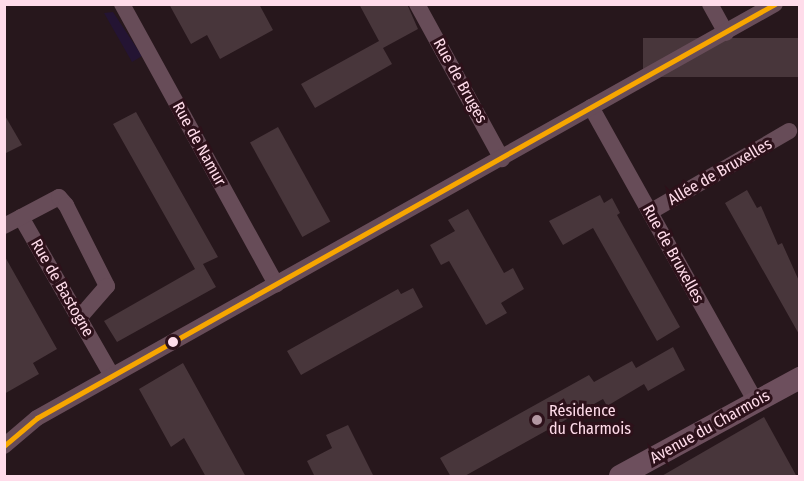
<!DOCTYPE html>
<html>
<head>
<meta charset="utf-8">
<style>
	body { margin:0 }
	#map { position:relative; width:804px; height:481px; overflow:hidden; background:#27171c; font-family:"Fira Sans Condensed",sans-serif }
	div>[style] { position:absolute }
	.green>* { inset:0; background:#241433 }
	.building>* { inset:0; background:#48363b; transform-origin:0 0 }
	.street>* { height:16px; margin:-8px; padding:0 8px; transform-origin:8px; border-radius:8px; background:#674c58 }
	.secondary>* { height:22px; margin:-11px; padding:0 11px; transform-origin:11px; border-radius:11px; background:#6d4f5d }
	.bus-1>* { height:4.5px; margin:-2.25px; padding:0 2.25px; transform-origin:2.25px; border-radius:2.25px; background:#f7a600 }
	.dots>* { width:16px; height:16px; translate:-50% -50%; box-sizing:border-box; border:3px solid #2d111a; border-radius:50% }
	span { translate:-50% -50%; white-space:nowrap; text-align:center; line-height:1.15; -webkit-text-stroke:6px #2d111a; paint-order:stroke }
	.street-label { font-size:16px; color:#ffdcea }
	.poi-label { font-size:16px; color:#ffdcea }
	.left { translate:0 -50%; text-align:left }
	.frame { position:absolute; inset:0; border:6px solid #ffdcea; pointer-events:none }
</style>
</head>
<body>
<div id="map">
	<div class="green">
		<div style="clip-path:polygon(113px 12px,142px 56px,132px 62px,104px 13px)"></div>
	</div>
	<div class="building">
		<div style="clip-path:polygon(169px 4px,259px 4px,273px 30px,220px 59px,207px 35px,191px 44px)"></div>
		<div style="clip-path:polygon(359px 4px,407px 4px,418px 29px,383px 48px,392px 64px,315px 108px,301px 84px,379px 41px)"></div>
		<div style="left:800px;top:38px;width:39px;height:157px;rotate:90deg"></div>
		<div style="clip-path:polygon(136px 112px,218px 257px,203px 264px,216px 287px,117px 342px,104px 321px,195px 269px,113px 124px)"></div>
		<div style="clip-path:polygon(4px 114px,22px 145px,4px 154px)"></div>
		<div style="left:278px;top:127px;width:108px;height:32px;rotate:61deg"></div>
		<div style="clip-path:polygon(747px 190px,757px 208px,761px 206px,778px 245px,782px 243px,800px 283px,800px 336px,725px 203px)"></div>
		<div style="clip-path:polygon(600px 195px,604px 203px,612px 198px,620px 213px,617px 215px,680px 327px,657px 341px,593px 228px,563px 245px,549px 221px)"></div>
		<div style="clip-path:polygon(468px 209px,504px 273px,513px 268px,524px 289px,501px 303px,507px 313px,486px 325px,449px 261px,441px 265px,430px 245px,455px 231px,448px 220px)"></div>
		<div style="clip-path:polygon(4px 255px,57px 349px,33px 363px,39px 374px,4px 394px)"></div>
		<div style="clip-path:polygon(413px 288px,423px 307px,301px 375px,287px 351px,398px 289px,401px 294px)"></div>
		<div style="clip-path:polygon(673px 347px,685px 370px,648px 391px,644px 384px,607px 406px,603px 399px,463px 477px,451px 477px,440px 458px,589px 375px,594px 382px,632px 361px,636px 368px)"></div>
		<div style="clip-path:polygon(183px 363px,246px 477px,206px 477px,184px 438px,171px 447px,139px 389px)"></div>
		<div style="clip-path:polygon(764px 417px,797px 477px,660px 477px)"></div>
		<div style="clip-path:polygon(348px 425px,374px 477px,315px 477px,307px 461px,332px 448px,326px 435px)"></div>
	</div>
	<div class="street">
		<div style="left:122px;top:4px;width:320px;rotate:61.2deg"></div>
		<div style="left:417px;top:4px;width:177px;rotate:61.3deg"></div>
		<div style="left:710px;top:4px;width:33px;rotate:61deg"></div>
		<div style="left:591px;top:107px;width:337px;rotate:60.8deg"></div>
		<div style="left:650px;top:212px;width:161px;rotate:-30.2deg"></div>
		<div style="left:21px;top:217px;width:183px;rotate:60.2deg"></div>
		<div style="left:4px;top:226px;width:62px;rotate:-27.8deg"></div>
		<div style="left:59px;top:197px;width:11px;rotate:49deg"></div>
		<div style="left:66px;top:205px;width:91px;rotate:63.2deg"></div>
		<div style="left:107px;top:286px;width:41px;rotate:131.1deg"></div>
		<div style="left:4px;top:446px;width:43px;rotate:-40.3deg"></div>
		<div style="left:37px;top:418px;width:846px;rotate:-29.29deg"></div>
	</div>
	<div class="secondary">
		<div style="left:620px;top:476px;width:205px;rotate:-28.6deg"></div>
	</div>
	<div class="bus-1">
		<div style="left:4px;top:446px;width:43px;rotate:-40.3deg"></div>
		<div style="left:37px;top:418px;width:846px;rotate:-29.29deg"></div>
	</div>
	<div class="dots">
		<div style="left:173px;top:342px;background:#ffdcea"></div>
		<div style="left:537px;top:420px;background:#b397a2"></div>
	</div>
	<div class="street-label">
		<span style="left:460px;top:81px;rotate:61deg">Rue de Bruges</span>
		<span style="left:199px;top:144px;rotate:61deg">Rue de Namur</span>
		<span style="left:720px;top:172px;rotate:-30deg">Allée de Bruxelles</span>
		<span style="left:673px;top:254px;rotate:61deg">Rue de Bruxelles</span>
		<span style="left:62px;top:288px;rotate:60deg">Rue de Bastogne</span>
		<span style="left:710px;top:427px;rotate:-29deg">Avenue du Charmois</span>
	</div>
	<div class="poi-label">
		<span class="left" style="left:549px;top:420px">Résidence<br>du Charmois</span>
	</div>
	<div class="frame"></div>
</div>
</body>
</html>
